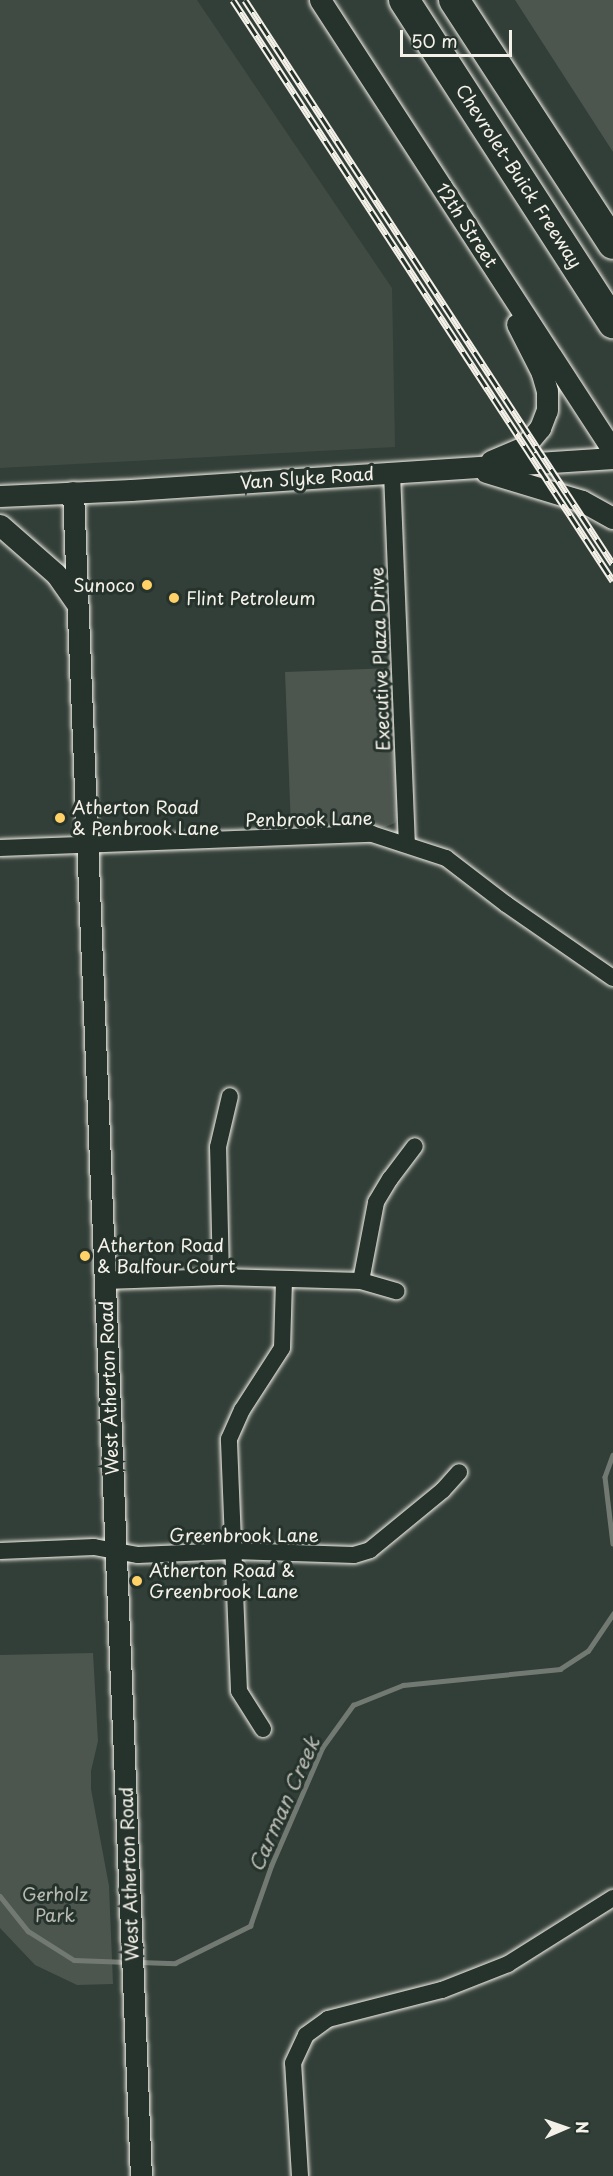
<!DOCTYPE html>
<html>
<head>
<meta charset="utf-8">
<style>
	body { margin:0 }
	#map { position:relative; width:613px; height:2176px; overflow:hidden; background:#323e38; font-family:"Playpen Sans",sans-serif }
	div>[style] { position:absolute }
	.built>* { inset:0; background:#404b44 }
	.green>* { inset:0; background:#4c564f }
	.stream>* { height:4.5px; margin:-2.25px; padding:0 2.25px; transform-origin:2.25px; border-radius:2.25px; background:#727972 }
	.roads { filter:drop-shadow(0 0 2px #f4f1e8) drop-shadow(0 0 2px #f4f1e8) }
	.minor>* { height:16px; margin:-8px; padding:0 8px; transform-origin:8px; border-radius:8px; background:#26332d }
	.tertiary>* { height:21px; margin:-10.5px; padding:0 10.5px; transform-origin:10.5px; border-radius:10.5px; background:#26332d }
	.motorway>* { height:30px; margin:-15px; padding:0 15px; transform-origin:15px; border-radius:15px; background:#26332d }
	.rail>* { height:7px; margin-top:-3.5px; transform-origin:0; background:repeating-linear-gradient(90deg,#26332d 0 14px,#f4f1e8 0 28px); box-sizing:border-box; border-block:2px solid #f4f1e8 }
	.dots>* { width:16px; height:16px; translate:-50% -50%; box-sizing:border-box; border:3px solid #26332d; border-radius:50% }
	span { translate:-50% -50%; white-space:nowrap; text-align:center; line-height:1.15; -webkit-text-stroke:6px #26332d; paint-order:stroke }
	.street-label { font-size:18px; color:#f4f1e8 }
	.poi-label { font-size:18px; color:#f4f1e8 }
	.right { translate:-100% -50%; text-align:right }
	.left { translate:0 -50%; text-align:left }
	.park-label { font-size:18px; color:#b9bbb2 }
	.water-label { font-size:20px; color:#babbb3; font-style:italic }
	.north { position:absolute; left:535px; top:2098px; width:60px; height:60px; -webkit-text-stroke:4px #26332d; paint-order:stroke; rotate:88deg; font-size:16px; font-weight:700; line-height:24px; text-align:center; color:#f4f1e8 }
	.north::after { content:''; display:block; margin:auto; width:21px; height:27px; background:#f4f1e8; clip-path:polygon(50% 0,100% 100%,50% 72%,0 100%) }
	.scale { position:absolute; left:400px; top:30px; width:112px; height:27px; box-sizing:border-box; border:3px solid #f4f1e8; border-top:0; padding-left:8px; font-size:18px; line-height:21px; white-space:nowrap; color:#f4f1e8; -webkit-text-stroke:4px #26332d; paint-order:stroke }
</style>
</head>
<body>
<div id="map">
	<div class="built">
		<div style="clip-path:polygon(0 0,197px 0,392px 288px,395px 447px,0 468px)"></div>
	</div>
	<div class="green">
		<div style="clip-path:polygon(515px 0,613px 0,613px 152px)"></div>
		<div style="clip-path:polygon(393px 668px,398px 816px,395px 823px,385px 827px,291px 828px,285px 672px)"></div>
		<div style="clip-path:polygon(93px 1653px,98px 1741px,91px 1771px,91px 1789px,109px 1886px,113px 1984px,77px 1985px,35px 1965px,0 1928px,0 1655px)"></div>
	</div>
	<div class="stream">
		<div style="left:613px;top:1455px;width:23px;rotate:110deg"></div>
		<div style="left:605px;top:1477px;width:67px;rotate:83.2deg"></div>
		<div style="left:0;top:1896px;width:45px;rotate:51.3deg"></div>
		<div style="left:28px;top:1931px;width:54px;rotate:32.2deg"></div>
		<div style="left:74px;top:1960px;width:54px;rotate:2.1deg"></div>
		<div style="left:139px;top:1962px;width:36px;rotate:2deg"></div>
		<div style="left:175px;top:1963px;width:84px;rotate:-26.3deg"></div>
		<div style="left:250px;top:1926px;width:64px;rotate:-70.7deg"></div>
		<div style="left:271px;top:1866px;width:129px;rotate:-66.6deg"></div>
		<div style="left:322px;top:1748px;width:53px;rotate:-54.2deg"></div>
		<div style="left:353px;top:1705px;width:54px;rotate:-21.8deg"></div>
		<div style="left:403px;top:1685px;width:158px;rotate:-5.8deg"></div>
		<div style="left:560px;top:1669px;width:33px;rotate:-33deg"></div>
		<div style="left:588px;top:1651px;width:45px;rotate:-56deg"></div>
	</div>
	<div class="roads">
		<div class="minor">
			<div style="left:392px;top:473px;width:371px;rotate:87.7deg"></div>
			<div style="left:0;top:848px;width:372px;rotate:-2.2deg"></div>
			<div style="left:372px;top:834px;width:78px;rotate:18deg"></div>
			<div style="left:446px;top:858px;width:76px;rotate:37.5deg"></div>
			<div style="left:506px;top:904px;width:130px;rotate:34.7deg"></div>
			<div style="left:221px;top:1277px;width:130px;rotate:-91.3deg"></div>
			<div style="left:218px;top:1147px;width:52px;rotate:-76.8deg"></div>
			<div style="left:105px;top:1281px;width:116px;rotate:-2deg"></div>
			<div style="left:221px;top:1277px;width:140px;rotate:1.6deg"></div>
			<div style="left:361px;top:1281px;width:37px;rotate:16deg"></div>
			<div style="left:361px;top:1281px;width:80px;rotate:-79.2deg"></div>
			<div style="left:376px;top:1202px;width:27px;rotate:-59deg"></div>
			<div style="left:390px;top:1179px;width:41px;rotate:-52.9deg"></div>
			<div style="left:0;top:1551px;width:94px;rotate:-2.4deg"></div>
			<div style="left:94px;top:1547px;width:45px;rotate:10.3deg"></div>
			<div style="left:138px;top:1555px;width:95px;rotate:-2.4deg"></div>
			<div style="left:233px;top:1551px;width:121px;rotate:1.9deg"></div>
			<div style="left:354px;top:1555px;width:17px;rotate:-17deg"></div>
			<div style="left:370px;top:1550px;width:94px;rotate:-39.4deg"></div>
			<div style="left:443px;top:1490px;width:24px;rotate:-48deg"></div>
			<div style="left:263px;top:1729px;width:45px;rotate:-122.3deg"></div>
			<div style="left:239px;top:1691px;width:252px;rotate:-92.3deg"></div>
			<div style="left:229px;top:1439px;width:32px;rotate:-66deg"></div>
			<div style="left:242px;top:1410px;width:74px;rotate:-57.2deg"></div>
			<div style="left:282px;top:1348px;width:68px;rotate:-88.3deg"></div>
			<div style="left:300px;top:2176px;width:113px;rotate:-93.5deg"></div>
			<div style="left:293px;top:2063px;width:31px;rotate:-65deg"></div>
			<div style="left:306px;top:2035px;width:27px;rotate:-36deg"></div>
			<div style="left:328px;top:2019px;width:118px;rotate:-14.3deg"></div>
			<div style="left:442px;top:1990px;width:71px;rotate:-21.5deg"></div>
			<div style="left:508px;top:1964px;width:124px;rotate:-32.2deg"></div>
		</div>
		<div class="tertiary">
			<div style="left:320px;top:0;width:538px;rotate:56.99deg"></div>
			<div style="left:491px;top:461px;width:36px;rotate:-23deg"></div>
			<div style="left:524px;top:447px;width:25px;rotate:-50deg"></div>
			<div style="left:540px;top:428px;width:19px;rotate:-69deg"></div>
			<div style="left:547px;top:410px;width:19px;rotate:-90deg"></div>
			<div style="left:547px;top:391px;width:19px;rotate:-106deg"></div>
			<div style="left:542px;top:373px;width:55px;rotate:-117deg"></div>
			<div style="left:486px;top:472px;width:100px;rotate:16.8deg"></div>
			<div style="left:582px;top:501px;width:35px;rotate:29deg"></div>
			<div style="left:73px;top:492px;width:1685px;rotate:87.69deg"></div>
			<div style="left:0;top:496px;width:131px;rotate:-2.6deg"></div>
			<div style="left:131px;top:490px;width:483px;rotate:-3.8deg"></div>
			<div style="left:0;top:525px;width:74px;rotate:41.2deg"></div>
			<div style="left:56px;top:574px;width:35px;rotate:55deg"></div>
		</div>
		<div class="motorway">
			<div style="left:404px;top:0;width:385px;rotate:57.1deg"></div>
			<div style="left:454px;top:0;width:291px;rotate:56.9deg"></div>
		</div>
	</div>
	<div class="rail">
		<div style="left:233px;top:0;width:694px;rotate:56.81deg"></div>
		<div style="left:245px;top:0;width:673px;rotate:56.88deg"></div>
	</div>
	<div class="dots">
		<div style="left:147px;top:585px;background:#ffd166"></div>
		<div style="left:174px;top:598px;background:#ffd166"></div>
		<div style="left:60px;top:818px;background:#ffd166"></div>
		<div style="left:85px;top:1256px;background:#ffd166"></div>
		<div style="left:137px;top:1581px;background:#ffd166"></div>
	</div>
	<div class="street-label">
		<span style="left:519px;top:176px;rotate:57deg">Chevrolet-Buick Freeway</span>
		<span style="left:467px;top:225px;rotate:57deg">12th Street</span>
		<span style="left:307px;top:478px;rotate:-4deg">Van Slyke Road</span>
		<span style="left:380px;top:659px;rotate:-92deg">Executive Plaza Drive</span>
		<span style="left:309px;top:819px;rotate:-1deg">Penbrook Lane</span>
		<span style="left:109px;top:1388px;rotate:-92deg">West Atherton Road</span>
		<span style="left:244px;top:1535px">Greenbrook Lane</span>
		<span style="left:129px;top:1874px;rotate:-92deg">West Atherton Road</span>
	</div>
	<div class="poi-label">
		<span class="right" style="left:135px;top:585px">Sunoco</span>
		<span class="left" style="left:186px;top:598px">Flint Petroleum</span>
		<span class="left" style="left:72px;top:818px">Atherton Road<br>&amp; Penbrook Lane</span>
		<span class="left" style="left:97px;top:1256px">Atherton Road<br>&amp; Balfour Court</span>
		<span class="left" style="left:149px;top:1581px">Atherton Road &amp;<br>Greenbrook Lane</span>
	</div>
	<div class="park-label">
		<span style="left:55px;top:1905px">Gerholz<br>Park</span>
	</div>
	<div class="water-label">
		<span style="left:284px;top:1804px;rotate:-66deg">Carman Creek</span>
	</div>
	<div class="north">N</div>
	<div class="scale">50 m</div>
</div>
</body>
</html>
